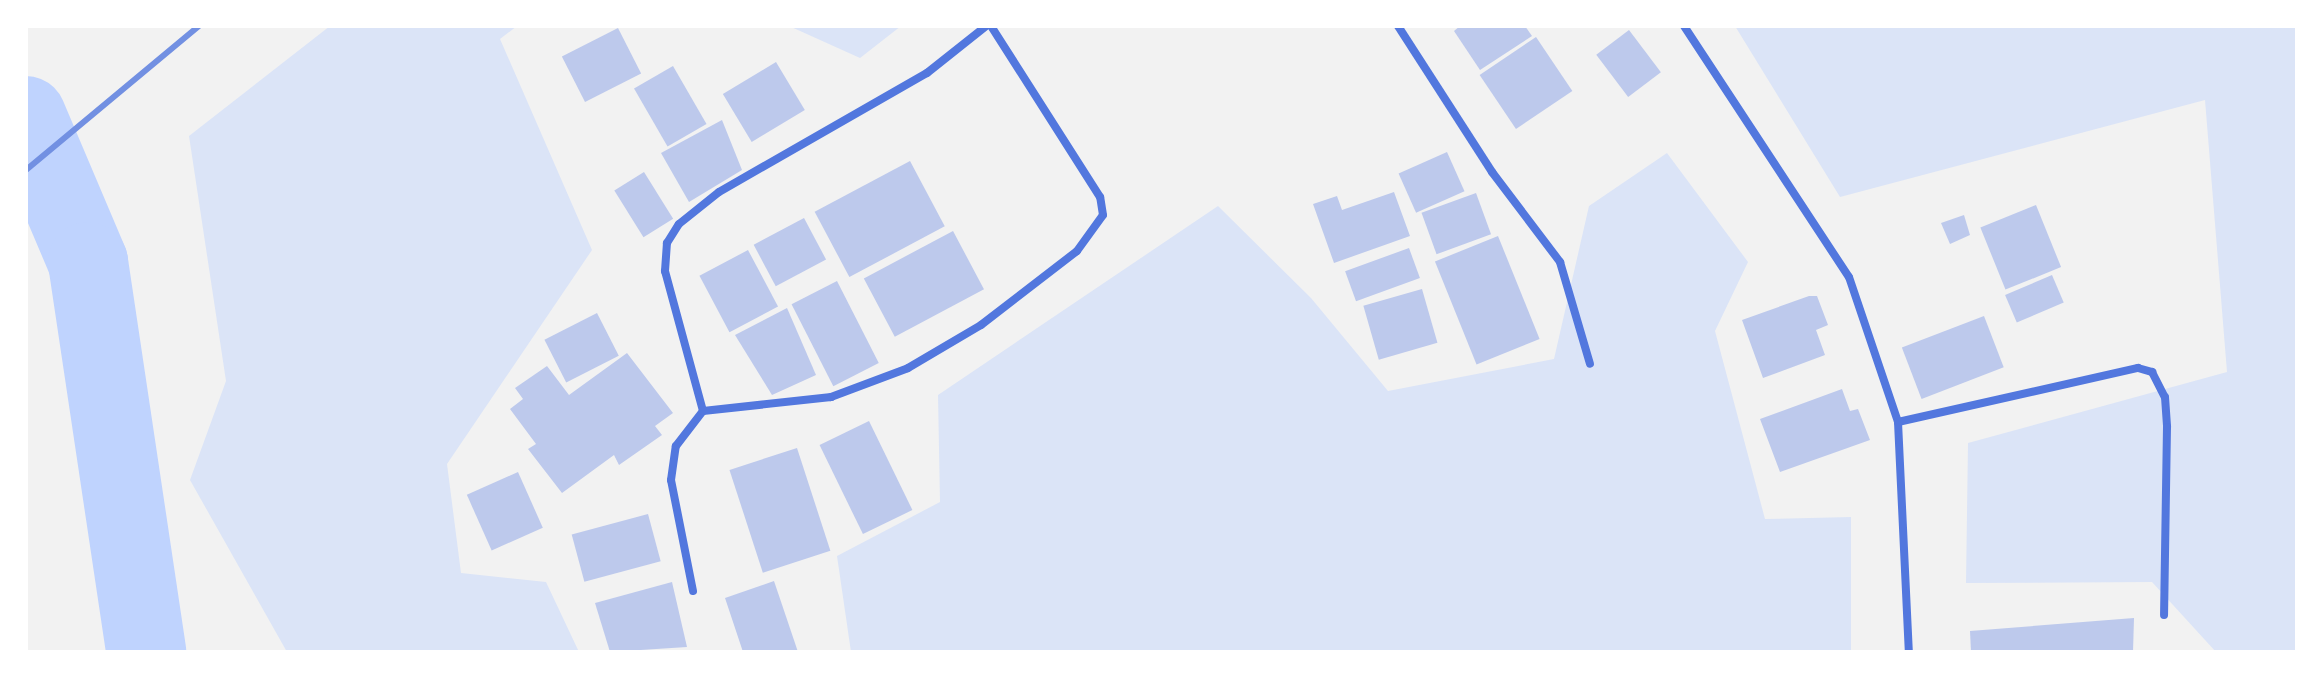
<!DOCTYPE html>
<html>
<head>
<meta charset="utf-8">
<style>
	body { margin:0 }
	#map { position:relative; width:2323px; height:678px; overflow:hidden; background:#f2f2f2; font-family:Commissioner,sans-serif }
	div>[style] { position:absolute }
	.green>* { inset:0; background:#dbe4f7 }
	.river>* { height:80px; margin:-40px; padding:0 40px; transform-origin:40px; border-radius:40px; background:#bfd3fe }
	.building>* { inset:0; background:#bdc9ec; transform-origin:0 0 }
	.minor>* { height:8px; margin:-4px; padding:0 4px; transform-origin:4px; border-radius:4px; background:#5277de }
	.rail>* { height:6px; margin:-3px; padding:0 3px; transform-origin:3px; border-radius:3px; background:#7290e2 }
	span { translate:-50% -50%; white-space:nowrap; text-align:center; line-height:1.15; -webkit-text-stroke:7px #fff; paint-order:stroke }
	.frame { position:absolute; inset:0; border:28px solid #fff; pointer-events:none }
</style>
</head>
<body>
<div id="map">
	<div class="green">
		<div style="clip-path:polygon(330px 26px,517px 26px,500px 39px,592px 250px,447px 464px,461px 573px,546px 582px,579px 652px,287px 652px,190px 480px,226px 381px,189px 136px)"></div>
		<div style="clip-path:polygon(789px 26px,901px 26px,860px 58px)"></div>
		<div style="clip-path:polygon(1735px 26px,2297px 26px,2297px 652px,2216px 652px,2152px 582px,1966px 583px,1968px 443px,2227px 372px,2205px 100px,1840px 197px)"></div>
		<div style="clip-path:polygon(1667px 153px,1748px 262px,1715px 331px,1765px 519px,1851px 517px,1851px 652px,851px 652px,837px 556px,940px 502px,938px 395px,1218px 206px,1311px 298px,1388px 391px,1554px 359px,1589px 206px)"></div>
	</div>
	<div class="river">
		<div style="left:26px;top:116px;width:159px;rotate:67deg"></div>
		<div style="left:88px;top:262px;width:394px;rotate:81.5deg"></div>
	</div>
	<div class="building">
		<div style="clip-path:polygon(1460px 26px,1525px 26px,1532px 36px,1480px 70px,1454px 31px)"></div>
		<div style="left:618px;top:28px;width:51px;height:63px;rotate:63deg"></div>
		<div style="left:1629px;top:30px;width:53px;height:41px;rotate:53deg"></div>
		<div style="left:1536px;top:37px;width:65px;height:68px;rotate:56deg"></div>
		<div style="left:776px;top:62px;width:56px;height:62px;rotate:59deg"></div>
		<div style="left:673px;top:66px;width:67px;height:45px;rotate:60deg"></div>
		<div style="clip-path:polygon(722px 120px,742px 170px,689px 202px,661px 153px)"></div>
		<div style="left:1447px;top:152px;width:43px;height:53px;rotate:66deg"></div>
		<div style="left:910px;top:161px;width:74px;height:108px;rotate:62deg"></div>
		<div style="left:644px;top:172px;width:55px;height:35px;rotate:58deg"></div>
		<div style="clip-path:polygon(1394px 192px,1410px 236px,1334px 263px,1313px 204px,1337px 196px,1342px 210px)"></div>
		<div style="left:1476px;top:193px;width:44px;height:58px;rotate:70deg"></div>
		<div style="left:2036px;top:205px;width:67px;height:60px;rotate:68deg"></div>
		<div style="clip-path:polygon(1964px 215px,1970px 235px,1950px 244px,1941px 223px)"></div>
		<div style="left:804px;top:218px;width:47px;height:57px;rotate:62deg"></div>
		<div style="left:953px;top:231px;width:66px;height:101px;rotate:62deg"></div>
		<div style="left:1498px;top:236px;width:111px;height:68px;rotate:68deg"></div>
		<div style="left:1409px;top:248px;width:32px;height:68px;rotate:70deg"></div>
		<div style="left:748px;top:250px;width:64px;height:55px;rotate:62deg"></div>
		<div style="left:2052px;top:275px;width:30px;height:51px;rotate:67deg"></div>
		<div style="left:837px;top:281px;width:92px;height:51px;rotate:63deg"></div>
		<div style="left:1422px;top:289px;width:56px;height:61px;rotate:74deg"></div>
		<div style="clip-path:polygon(1809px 296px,1817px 296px,1828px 325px,1816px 330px,1825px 355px,1763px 378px,1742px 320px)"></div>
		<div style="clip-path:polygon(787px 308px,816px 375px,772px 395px,735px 335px)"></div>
		<div style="left:597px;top:313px;width:48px;height:59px;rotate:63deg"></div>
		<div style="left:1984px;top:316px;width:55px;height:88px;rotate:69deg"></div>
		<div style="clip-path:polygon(627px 353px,673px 413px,655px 426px,662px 435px,619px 465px,614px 455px,562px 493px,528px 449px,536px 444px,510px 409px,523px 399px,515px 388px,547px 366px,569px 395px)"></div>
		<div style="clip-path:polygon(1842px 389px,1850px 411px,1858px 409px,1870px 440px,1780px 472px,1760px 419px)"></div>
		<div style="left:869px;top:421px;width:99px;height:55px;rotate:64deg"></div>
		<div style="left:797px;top:448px;width:108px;height:71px;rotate:72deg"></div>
		<div style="left:518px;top:472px;width:61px;height:56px;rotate:66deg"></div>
		<div style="left:648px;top:514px;width:49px;height:79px;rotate:75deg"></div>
		<div style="clip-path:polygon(774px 581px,798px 652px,743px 652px,725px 598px)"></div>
		<div style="clip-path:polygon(672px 582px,687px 647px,610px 652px,595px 603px)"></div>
		<div style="clip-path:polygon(2134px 618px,2133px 652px,1971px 652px,1970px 631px)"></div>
	</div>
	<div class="minor">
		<div style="left:1398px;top:26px;width:174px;rotate:57.2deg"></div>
		<div style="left:1492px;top:172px;width:113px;rotate:52.9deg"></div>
		<div style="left:1560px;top:262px;width:106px;rotate:73.6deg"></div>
		<div style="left:1684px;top:26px;width:300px;rotate:56.7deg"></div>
		<div style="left:1849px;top:277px;width:153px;rotate:71.3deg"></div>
		<div style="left:1898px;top:422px;width:230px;rotate:87.3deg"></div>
		<div style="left:703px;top:411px;width:129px;rotate:-6.2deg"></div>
		<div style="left:831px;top:397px;width:82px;rotate:-20.6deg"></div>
		<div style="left:908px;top:368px;width:85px;rotate:-30.5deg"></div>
		<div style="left:981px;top:325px;width:121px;rotate:-37.6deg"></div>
		<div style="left:1077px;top:251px;width:44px;rotate:-54.2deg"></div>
		<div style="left:1103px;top:215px;width:18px;rotate:-99deg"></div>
		<div style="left:1100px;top:197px;width:203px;rotate:-122.5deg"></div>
		<div style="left:1898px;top:422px;width:246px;rotate:-12.7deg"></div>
		<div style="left:2138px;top:368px;width:15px;rotate:16deg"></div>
		<div style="left:2152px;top:372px;width:28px;rotate:63deg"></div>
		<div style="left:2165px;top:397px;width:30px;rotate:86deg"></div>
		<div style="left:2167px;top:427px;width:188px;rotate:90.9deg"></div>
		<div style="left:693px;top:591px;width:113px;rotate:-101.2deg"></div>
		<div style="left:671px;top:480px;width:34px;rotate:-82deg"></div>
		<div style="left:676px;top:446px;width:44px;rotate:-52.4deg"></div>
		<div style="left:703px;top:411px;width:145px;rotate:-105.2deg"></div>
		<div style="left:665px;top:271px;width:28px;rotate:-86deg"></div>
		<div style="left:667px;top:243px;width:22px;rotate:-58deg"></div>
		<div style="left:679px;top:224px;width:51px;rotate:-38.7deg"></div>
		<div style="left:719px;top:192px;width:240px;rotate:-29.8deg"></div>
		<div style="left:927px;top:73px;width:75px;rotate:-38.5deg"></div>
	</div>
	<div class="rail">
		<div style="left:26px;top:170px;width:225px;rotate:-39.8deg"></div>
	</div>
	<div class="frame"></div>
</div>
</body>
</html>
